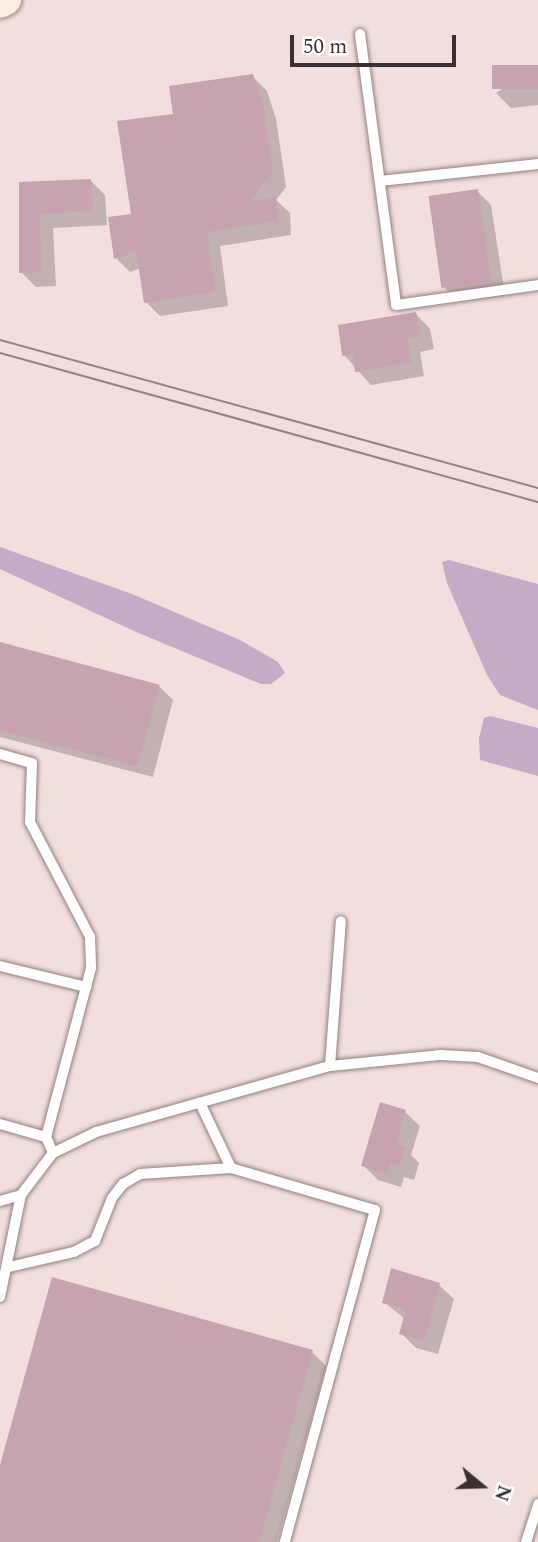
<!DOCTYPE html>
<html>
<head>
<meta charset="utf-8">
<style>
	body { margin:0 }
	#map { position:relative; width:538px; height:1542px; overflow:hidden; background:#f2dedc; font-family:Spectral,serif }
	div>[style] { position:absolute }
	.water>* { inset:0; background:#c6abc6 }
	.shadow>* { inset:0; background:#0003 }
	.building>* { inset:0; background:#c7a2af; transform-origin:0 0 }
	.roads { filter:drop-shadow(0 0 2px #93817f) drop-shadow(0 0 2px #93817f) }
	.service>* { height:10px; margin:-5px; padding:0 5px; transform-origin:5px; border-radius:5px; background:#fff }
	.secondary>* { height:30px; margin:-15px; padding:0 15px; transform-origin:15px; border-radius:15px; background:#feece2 }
	.tram>* { height:2px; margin:-1px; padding:0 1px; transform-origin:1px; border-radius:1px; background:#918383 }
	span { translate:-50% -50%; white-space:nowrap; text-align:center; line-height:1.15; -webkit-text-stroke:5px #fff; paint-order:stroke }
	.north { position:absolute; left:447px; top:1451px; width:70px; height:70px; -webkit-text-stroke:5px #fff; paint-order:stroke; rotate:109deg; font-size:19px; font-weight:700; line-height:28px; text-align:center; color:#393131 }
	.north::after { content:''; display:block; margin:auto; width:24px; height:32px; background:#393131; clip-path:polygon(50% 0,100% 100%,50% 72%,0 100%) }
	.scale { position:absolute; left:290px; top:35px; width:166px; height:32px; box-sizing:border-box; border:4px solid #393131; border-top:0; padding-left:9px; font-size:21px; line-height:24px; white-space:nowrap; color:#393131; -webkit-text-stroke:5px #fff; paint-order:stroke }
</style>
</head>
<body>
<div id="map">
	<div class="water">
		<div style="clip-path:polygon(0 547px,132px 594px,240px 640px,278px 662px,285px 673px,271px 684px,261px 684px,134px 631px,0 569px)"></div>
		<div style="clip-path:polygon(449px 560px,538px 584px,538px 710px,500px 695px,487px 675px,447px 583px,442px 562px)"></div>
		<div style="clip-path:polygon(490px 716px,538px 728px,538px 776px,480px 760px,479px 738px,484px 718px)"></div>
	</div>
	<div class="shadow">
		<div style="clip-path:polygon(538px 67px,538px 105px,511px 108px,496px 93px)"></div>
		<div style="clip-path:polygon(252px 76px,267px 91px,276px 119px,286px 187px,276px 200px,290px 213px,291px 235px,220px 246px,228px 306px,160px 316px,146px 302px,141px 268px,130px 272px,116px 258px,175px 115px)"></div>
		<div style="clip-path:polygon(91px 181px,105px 195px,107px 225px,53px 228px,56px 286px,36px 287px,21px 272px,20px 184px)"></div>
		<div style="clip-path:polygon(477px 191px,491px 205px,505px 295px,459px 302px,445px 288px)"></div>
		<div style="clip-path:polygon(416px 314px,430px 329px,434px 349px,420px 352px,424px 376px,371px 385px,344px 355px)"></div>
		<div style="clip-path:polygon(0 644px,159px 686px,173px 700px,153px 777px,0 737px)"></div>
		<div style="clip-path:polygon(405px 1112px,420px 1126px,411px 1155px,419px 1163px,414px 1180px,404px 1177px,401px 1187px,378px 1180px,363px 1165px)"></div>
		<div style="clip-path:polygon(439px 1285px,454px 1299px,438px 1354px,416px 1348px,401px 1333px,405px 1319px,384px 1302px)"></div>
		<div style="clip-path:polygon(312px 1352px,326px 1366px,277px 1542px,0 1542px,0 1471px)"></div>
	</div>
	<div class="building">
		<div style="left:538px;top:65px;width:24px;height:46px;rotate:90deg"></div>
		<div style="clip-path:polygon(253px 74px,263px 104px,273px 172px,250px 201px,276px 197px,277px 221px,207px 232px,215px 292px,144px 303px,136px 251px,114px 259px,108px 217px,131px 214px,117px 121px,173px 114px,169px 86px)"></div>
		<div style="clip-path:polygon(91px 179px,93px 211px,39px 214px,42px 272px,19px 273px,19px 182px)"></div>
		<div style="left:478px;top:189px;width:93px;height:50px;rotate:82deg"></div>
		<div style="clip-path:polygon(416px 312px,420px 335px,407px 338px,411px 362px,355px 372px,353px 354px,342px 356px,338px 325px)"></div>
		<div style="left:0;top:642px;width:165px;height:85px;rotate:15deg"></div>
		<div style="clip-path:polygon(380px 1102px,406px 1110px,396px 1144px,406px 1147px,399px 1166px,390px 1163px,387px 1174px,361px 1166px)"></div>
		<div style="clip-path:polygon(391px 1268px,440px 1283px,424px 1341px,399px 1334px,406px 1309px,382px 1303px)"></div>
		<div style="clip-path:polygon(52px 1277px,313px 1350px,259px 1542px,0 1542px,0 1465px)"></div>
	</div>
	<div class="roads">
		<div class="service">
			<div style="left:360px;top:34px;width:273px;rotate:82.4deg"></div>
			<div style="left:396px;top:305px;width:143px;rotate:-8deg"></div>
			<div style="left:380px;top:181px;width:159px;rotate:-6.1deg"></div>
			<div style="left:0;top:754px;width:33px;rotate:16deg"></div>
			<div style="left:32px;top:763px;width:59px;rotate:91.9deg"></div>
			<div style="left:30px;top:822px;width:130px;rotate:62.4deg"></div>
			<div style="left:90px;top:937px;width:31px;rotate:88deg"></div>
			<div style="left:91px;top:968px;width:175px;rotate:104.9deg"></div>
			<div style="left:46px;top:1137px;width:17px;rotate:66deg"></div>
			<div style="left:0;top:966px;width:89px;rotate:13.7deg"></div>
			<div style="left:330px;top:1066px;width:112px;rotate:-5.7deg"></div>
			<div style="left:441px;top:1055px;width:37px;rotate:3deg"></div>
			<div style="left:478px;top:1057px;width:64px;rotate:19.3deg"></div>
			<div style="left:200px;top:1103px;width:72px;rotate:64.5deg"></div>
			<div style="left:231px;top:1168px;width:150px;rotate:16.3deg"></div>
			<div style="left:375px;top:1210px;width:344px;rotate:105.2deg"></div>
			<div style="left:0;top:1124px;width:48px;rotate:15.8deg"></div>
			<div style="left:0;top:1201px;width:22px;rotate:-16deg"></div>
			<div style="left:9px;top:1267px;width:67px;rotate:-13deg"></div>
			<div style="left:74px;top:1252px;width:24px;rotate:-28deg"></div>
			<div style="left:95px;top:1241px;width:46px;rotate:-68.4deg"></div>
			<div style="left:112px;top:1198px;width:18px;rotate:-52deg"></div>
			<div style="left:123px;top:1184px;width:20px;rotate:-30deg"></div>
			<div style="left:140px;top:1174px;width:91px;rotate:-3.8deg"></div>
			<div style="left:0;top:1297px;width:104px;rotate:-78.4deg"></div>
			<div style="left:21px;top:1195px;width:53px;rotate:-52.7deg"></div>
			<div style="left:53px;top:1153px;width:48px;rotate:-26deg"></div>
			<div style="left:96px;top:1132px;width:243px;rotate:-15.8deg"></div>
			<div style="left:330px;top:1066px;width:145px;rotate:-85.7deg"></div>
			<div style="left:526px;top:1542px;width:40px;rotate:-72deg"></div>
		</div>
		<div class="secondary">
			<div style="left:0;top:3px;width:7px;rotate:-27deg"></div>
		</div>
	</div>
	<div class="tram">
		<div style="left:0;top:340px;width:558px;rotate:15.38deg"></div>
		<div style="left:0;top:353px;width:558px;rotate:15.48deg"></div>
	</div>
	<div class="north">N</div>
	<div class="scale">50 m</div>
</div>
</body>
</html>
